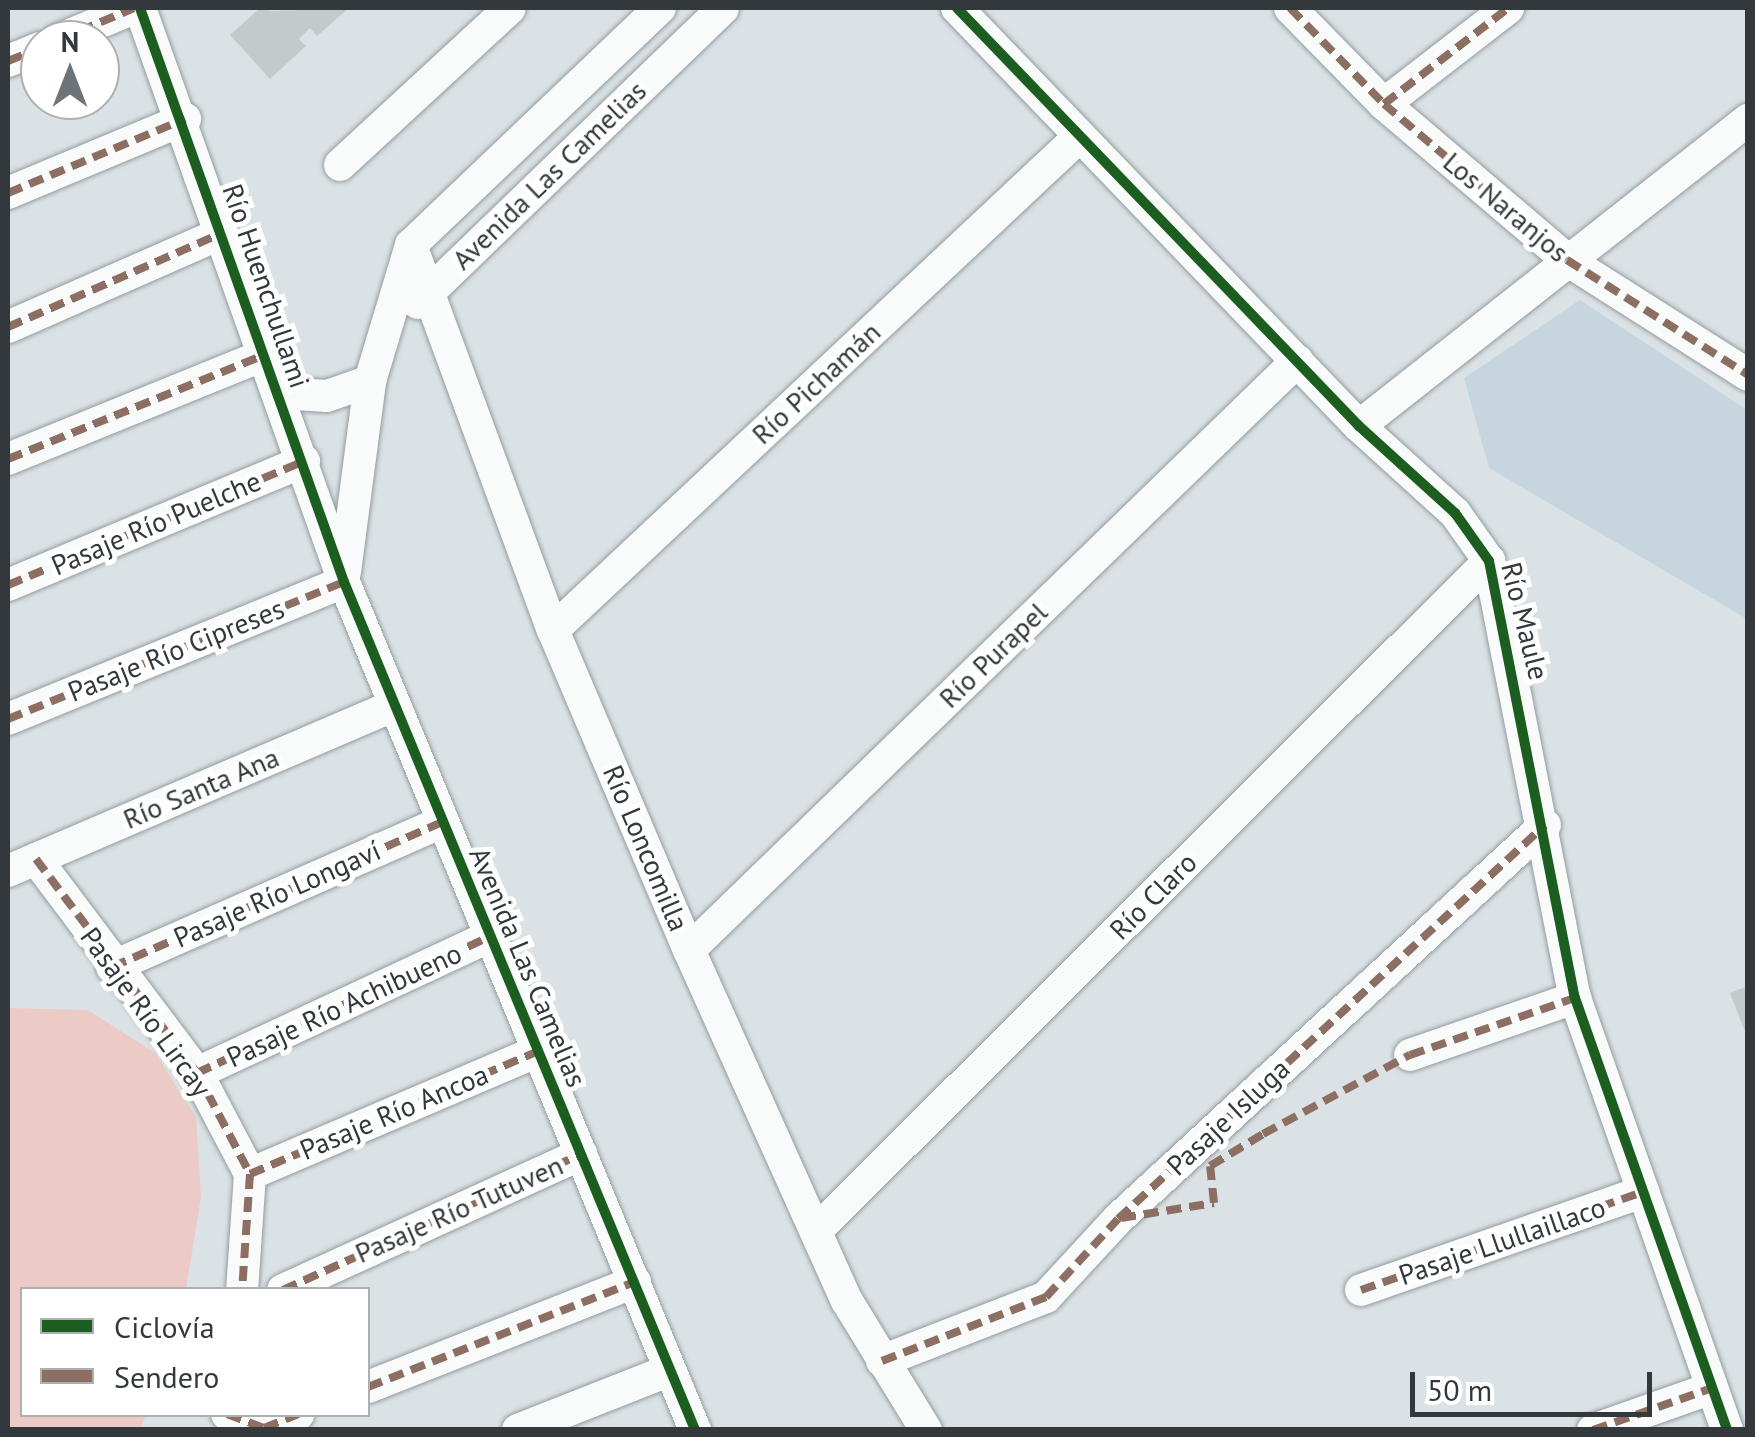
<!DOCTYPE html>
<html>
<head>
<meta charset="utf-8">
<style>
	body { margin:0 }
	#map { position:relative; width:1755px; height:1437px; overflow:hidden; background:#dae2e6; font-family:"PT Sans",sans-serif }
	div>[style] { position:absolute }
	.built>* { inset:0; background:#c7d6de }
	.green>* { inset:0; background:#eccbc7 }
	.building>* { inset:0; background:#c3cacc }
	.roads { filter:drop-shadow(0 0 2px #959b9e) drop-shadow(0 0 2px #959b9e) }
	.minor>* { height:32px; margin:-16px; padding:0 16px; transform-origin:16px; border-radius:16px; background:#f9fbfb }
	.quiet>* { height:8px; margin-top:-4px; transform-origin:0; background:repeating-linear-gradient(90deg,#8d6e63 0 15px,transparent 0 23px) }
	.cycleway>* { height:10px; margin:-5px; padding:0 5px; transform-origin:5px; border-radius:5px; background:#1b5e20 }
	span { translate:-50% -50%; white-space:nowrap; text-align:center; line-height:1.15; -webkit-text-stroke:10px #fff; paint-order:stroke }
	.street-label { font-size:28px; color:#32383b }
	.frame { position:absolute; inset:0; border:10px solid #32383b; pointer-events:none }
	.legend { position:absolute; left:20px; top:1287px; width:350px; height:130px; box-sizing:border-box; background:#fff; border:2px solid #adafb1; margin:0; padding:12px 18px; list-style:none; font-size:30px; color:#32383b }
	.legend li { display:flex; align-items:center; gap:20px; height:50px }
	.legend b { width:50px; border:2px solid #adafb1 }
	.north { position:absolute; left:20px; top:20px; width:100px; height:100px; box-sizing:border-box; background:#fff; border:2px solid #adafb1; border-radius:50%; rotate:0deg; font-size:28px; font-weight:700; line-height:40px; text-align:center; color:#32383b }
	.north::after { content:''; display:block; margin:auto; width:35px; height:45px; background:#6d7477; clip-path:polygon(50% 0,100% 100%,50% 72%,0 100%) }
	.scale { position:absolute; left:1410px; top:1372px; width:242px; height:45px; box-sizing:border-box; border:5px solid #32383b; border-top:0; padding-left:12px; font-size:30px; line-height:35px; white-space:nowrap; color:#32383b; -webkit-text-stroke:8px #fff; paint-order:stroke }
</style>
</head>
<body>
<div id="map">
	<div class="built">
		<div style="clip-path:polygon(1580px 300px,1747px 410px,1747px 619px,1489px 468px,1464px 378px)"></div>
	</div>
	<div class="green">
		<div style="clip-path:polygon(8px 1008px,88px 1010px,155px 1053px,196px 1117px,201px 1197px,186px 1289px,22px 1290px,22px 1414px,146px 1415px,140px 1429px,8px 1429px)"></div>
	</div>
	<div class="building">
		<div style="clip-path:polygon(260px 8px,272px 11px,349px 8px,317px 36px,310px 28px,299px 39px,306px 46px,270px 79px,230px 35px)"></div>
		<div style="clip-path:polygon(1748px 986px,1748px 1037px,1747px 1037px,1730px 993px)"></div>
	</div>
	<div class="roads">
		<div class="minor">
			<div style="left:140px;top:8px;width:609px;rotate:70.43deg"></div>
			<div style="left:344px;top:582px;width:918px;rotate:67.51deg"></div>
			<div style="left:957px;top:8px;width:580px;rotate:46.12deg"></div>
			<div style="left:1359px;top:426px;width:130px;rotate:42.2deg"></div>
			<div style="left:1455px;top:513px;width:59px;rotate:54.7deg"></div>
			<div style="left:1489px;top:561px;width:445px;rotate:78.9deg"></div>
			<div style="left:1575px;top:998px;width:458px;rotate:70.6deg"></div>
			<div style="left:1290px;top:8px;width:134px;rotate:45.6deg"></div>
			<div style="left:1384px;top:104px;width:240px;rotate:40.4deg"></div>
			<div style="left:1567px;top:260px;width:214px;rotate:32.4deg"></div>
			<div style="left:58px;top:40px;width:82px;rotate:-22.8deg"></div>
			<div style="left:8px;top:61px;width:35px;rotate:-22deg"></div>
			<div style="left:1384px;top:104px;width:157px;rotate:-37.7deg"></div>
			<div style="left:340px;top:165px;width:231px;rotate:-42.7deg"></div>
			<div style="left:8px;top:193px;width:192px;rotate:-22.7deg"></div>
			<div style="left:411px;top:245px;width:410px;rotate:69.8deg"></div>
			<div style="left:553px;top:630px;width:348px;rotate:67deg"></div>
			<div style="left:689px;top:950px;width:385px;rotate:65.8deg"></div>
			<div style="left:847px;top:1301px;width:151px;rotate:58.5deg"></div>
			<div style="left:418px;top:303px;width:424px;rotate:-44deg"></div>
			<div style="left:8px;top:327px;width:234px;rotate:-23.7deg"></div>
			<div style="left:280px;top:393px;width:47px;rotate:3.7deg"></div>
			<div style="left:327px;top:396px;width:46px;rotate:-19.2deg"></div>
			<div style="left:1359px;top:426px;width:495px;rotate:-38.2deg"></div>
			<div style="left:8px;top:459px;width:279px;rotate:-22.1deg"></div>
			<div style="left:345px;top:572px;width:193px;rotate:-82.5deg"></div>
			<div style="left:370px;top:381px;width:142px;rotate:-73.2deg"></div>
			<div style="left:411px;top:245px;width:344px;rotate:-43.6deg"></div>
			<div style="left:8px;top:585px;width:321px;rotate:-22.7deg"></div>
			<div style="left:553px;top:630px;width:722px;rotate:-43.15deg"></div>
			<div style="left:8px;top:719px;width:363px;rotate:-22.2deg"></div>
			<div style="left:36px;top:859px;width:268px;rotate:53deg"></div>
			<div style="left:197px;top:1073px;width:114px;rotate:62.3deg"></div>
			<div style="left:250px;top:1174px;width:116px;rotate:93.9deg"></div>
			<div style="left:8px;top:871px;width:421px;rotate:-23.2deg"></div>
			<div style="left:689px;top:950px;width:847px;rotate:-44.09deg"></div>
			<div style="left:112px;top:967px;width:361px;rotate:-23.7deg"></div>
			<div style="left:1410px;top:1055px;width:175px;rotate:-19.1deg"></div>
			<div style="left:197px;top:1073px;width:324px;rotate:-25deg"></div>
			<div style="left:250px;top:1174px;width:314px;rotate:-23.1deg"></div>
			<div style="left:816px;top:1231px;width:950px;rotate:-44.87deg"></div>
			<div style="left:283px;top:1290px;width:328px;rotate:-24.5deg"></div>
			<div style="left:1361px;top:1290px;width:299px;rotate:-19.2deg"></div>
			<div style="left:882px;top:1361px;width:176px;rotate:-21.3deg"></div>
			<div style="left:1046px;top:1297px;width:106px;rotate:-47.3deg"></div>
			<div style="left:1118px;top:1219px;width:581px;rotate:-42.7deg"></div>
			<div style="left:368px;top:1387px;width:287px;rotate:-21.5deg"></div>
			<div style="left:227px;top:1414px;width:40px;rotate:21deg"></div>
			<div style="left:264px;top:1428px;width:37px;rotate:-22deg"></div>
			<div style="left:518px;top:1430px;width:163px;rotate:-21.5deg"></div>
			<div style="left:1593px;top:1430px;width:126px;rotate:-19.4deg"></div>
		</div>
	</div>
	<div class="quiet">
		<div style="left:1290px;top:8px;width:134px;rotate:45.6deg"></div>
		<div style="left:1384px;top:104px;width:240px;rotate:40.4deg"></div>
		<div style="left:1567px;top:260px;width:214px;rotate:32.4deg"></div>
		<div style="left:58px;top:40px;width:82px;rotate:-22.8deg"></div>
		<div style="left:8px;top:61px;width:35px;rotate:-22deg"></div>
		<div style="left:1384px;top:104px;width:157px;rotate:-37.7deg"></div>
		<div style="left:8px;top:193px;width:192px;rotate:-22.7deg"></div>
		<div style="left:8px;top:327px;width:234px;rotate:-23.7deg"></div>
		<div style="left:8px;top:459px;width:279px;rotate:-22.1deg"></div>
		<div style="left:8px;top:585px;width:321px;rotate:-22.7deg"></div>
		<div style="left:8px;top:719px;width:363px;rotate:-22.2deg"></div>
		<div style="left:36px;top:859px;width:268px;rotate:53deg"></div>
		<div style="left:197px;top:1073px;width:114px;rotate:62.3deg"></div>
		<div style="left:250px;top:1174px;width:116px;rotate:93.9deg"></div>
		<div style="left:112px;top:967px;width:361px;rotate:-23.7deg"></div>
		<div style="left:197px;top:1073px;width:324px;rotate:-25deg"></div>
		<div style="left:250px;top:1174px;width:314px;rotate:-23.1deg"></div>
		<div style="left:1121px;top:1218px;width:94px;rotate:-9.2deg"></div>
		<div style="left:1214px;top:1203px;width:37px;rotate:-96deg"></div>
		<div style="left:1210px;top:1166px;width:62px;rotate:-31.1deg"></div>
		<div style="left:1263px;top:1134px;width:167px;rotate:-28.3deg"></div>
		<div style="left:1410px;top:1055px;width:175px;rotate:-19.1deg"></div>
		<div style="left:283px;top:1290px;width:328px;rotate:-24.5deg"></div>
		<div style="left:1361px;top:1290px;width:299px;rotate:-19.2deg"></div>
		<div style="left:882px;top:1361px;width:176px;rotate:-21.3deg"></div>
		<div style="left:1046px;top:1297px;width:106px;rotate:-47.3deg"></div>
		<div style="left:1118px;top:1219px;width:581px;rotate:-42.7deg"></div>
		<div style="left:368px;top:1387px;width:287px;rotate:-21.5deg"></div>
		<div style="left:227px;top:1414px;width:40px;rotate:21deg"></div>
		<div style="left:264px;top:1428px;width:37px;rotate:-22deg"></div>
		<div style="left:1593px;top:1430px;width:126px;rotate:-19.4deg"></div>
	</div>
	<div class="cycleway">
		<div style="left:140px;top:8px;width:609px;rotate:70.43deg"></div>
		<div style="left:344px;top:582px;width:918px;rotate:67.51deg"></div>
		<div style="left:957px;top:8px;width:580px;rotate:46.12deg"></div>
		<div style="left:1359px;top:426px;width:130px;rotate:42.2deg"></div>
		<div style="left:1455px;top:513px;width:59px;rotate:54.7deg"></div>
		<div style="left:1489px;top:561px;width:445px;rotate:78.9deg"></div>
		<div style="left:1575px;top:998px;width:458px;rotate:70.6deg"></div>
	</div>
	<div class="street-label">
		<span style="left:549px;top:175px;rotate:-44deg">Avenida Las Camelias</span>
		<span style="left:1506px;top:207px;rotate:40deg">Los Naranjos</span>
		<span style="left:266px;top:286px;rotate:71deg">Río Huenchullami</span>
		<span style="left:816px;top:383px;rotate:-43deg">Río Pichamán</span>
		<span style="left:156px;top:523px;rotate:-23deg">Pasaje Río Puelche</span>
		<span style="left:1525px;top:621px;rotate:76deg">Río Maule</span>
		<span style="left:176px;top:650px;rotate:-22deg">Pasaje Río Cipreses</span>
		<span style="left:993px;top:655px;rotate:-44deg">Río Purapel</span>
		<span style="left:201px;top:788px;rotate:-23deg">Río Santa Ana</span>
		<span style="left:646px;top:848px;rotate:67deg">Río Loncomilla</span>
		<span style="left:277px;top:894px;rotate:-24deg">Pasaje Río Longaví</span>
		<span style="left:1153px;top:896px;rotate:-45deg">Río Claro</span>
		<span style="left:528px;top:967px;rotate:67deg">Avenida Las Camelias</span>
		<span style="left:344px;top:1005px;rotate:-25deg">Pasaje Río Achibueno</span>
		<span style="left:146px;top:1012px;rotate:54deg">Pasaje Río Lircay</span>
		<span style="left:394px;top:1112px;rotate:-23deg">Pasaje Río Ancoa</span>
		<span style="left:1228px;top:1117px;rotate:-43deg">Pasaje Isluga</span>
		<span style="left:459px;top:1209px;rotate:-24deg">Pasaje Río Tutuven</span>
		<span style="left:1502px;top:1241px;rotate:-19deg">Pasaje Llullaillaco</span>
	</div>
	<div class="frame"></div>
	<ul class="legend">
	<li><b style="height:12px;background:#1b5e20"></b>Ciclovía</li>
	<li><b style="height:12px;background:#8d6e63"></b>Sendero</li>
	</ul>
	<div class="north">N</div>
	<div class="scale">50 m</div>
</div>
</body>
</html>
